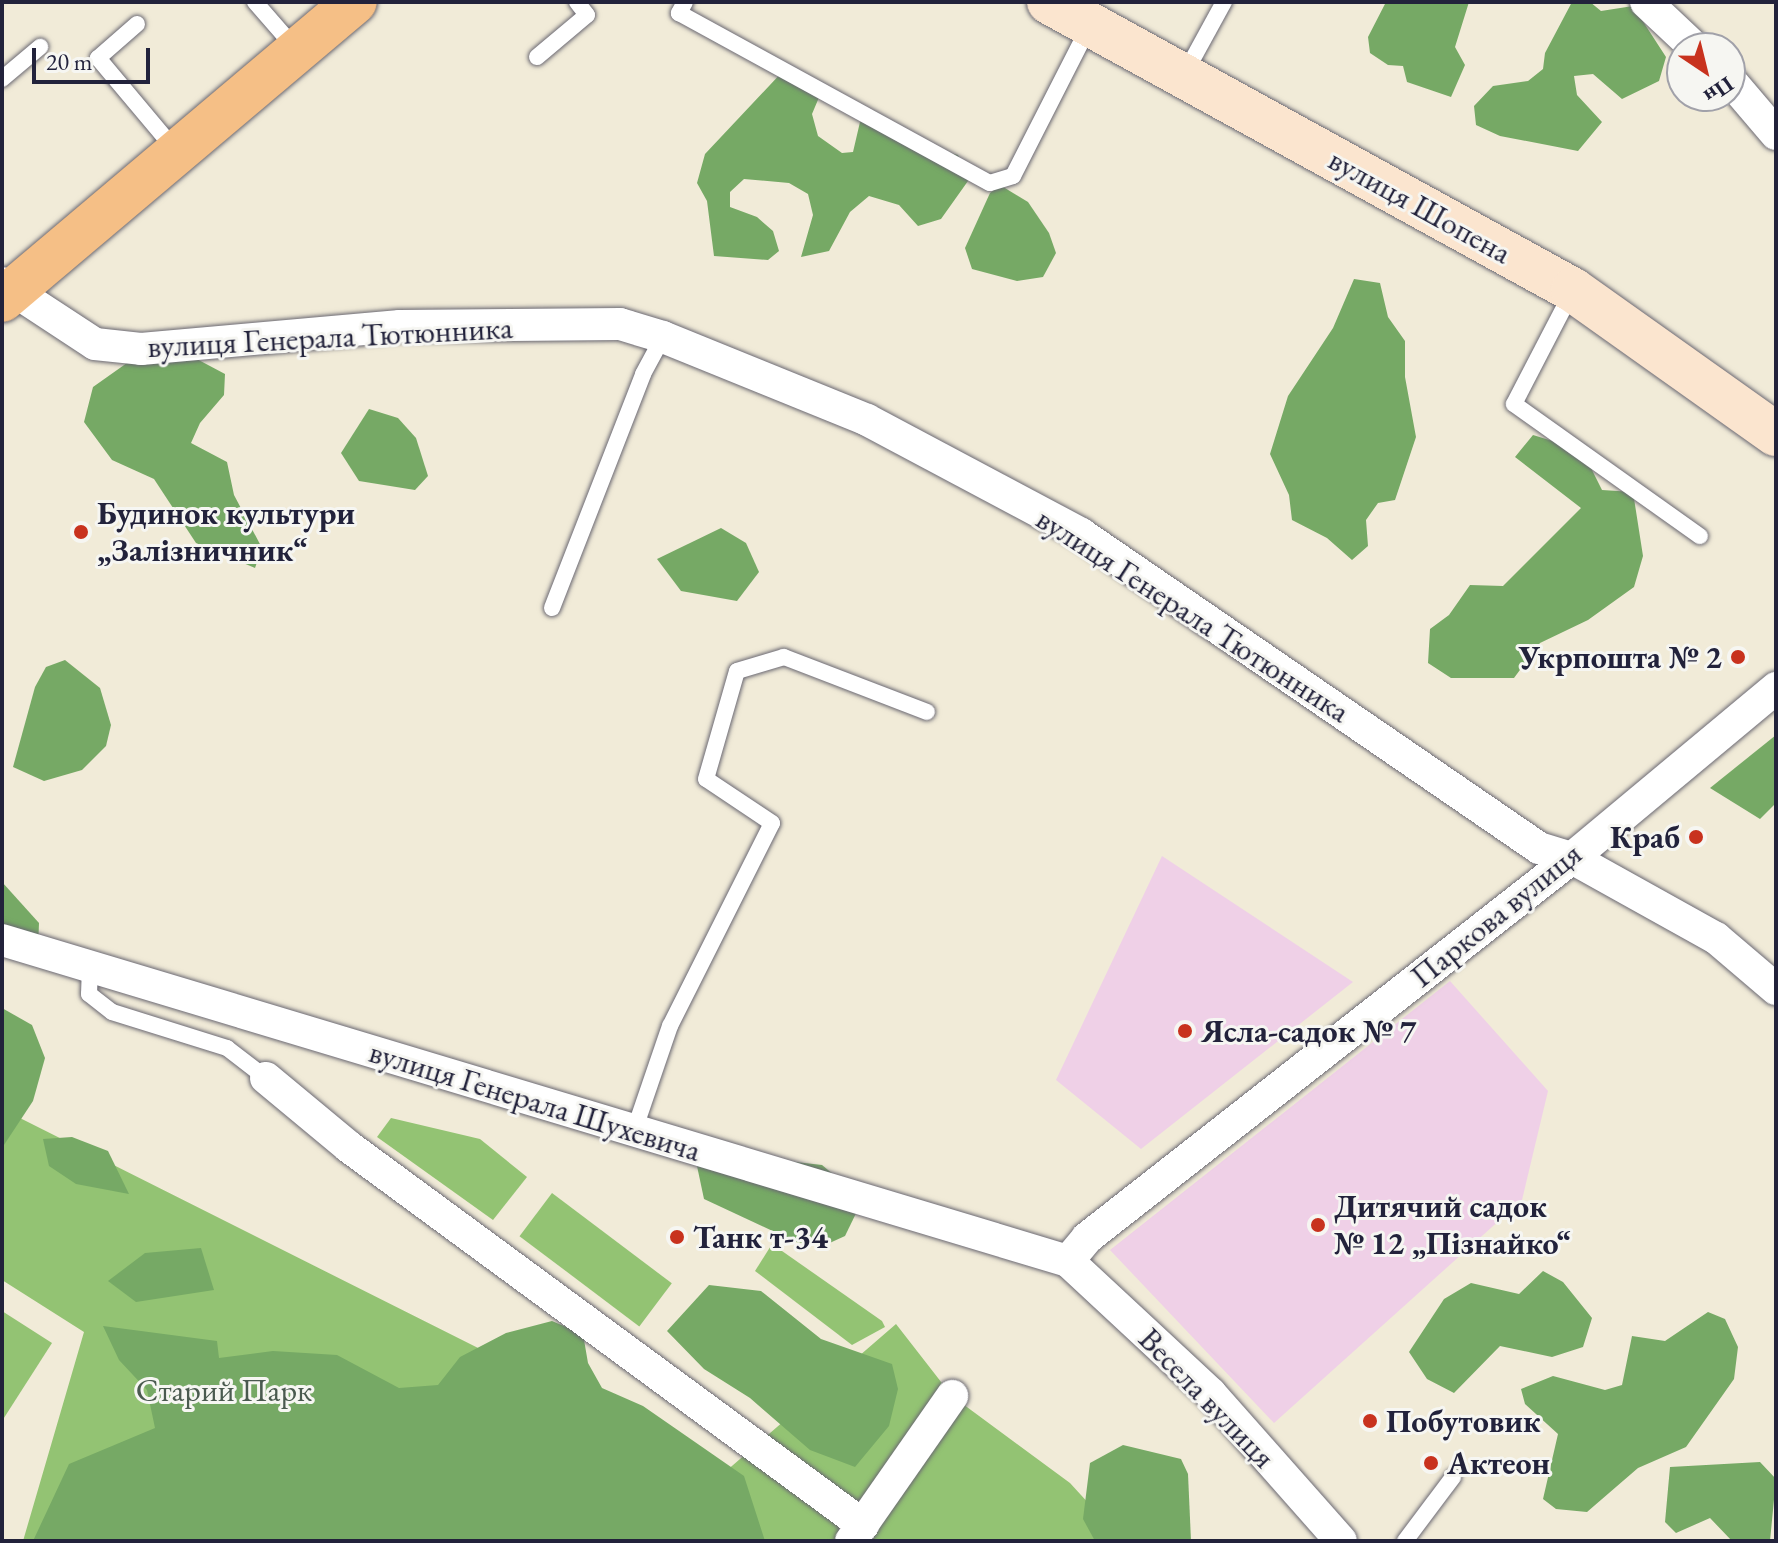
<!DOCTYPE html>
<html>
<head>
<meta charset="utf-8">
<style>
	body { margin:0 }
	#map { position:relative; width:1778px; height:1543px; overflow:hidden; background:#f1ebd8; font-family:"EB Garamond",serif }
	div>[style] { position:absolute }
	.built>* { inset:0; background:#efd0e7 }
	.green>* { inset:0; background:#93c373; transform-origin:0 0 }
	.forest>* { inset:0; background:#76a965 }
	.roads { filter:drop-shadow(0 0 2px #6a6872) drop-shadow(0 0 2px #6a6872) }
	.lane>* { height:16px; margin:-8px; padding:0 8px; transform-origin:8px; border-radius:8px; background:#fff }
	.street>* { height:32px; margin:-16px; padding:0 16px; transform-origin:16px; border-radius:16px; background:#fff }
	.secondary>* { height:44px; margin:-22px; padding:0 22px; transform-origin:22px; border-radius:22px; background:#fbe5cf }
	.primary>* { height:44px; margin:-22px; padding:0 22px; transform-origin:22px; border-radius:22px; background:#f5bf86 }
	.dots>* { width:22px; height:22px; translate:-50% -50%; box-sizing:border-box; border:4px solid #f6f6f2; border-radius:50% }
	span { translate:-50% -50%; white-space:nowrap; text-align:center; line-height:1.15; -webkit-text-stroke:6px #f6f6f2; paint-order:stroke }
	.street-label { font-size:32px; color:#22223b }
	.poi-label { font-size:32px; color:#22223b; font-weight:700 }
	.left { translate:0 -50%; text-align:left }
	.right { translate:-100% -50%; text-align:right }
	.park-label { font-size:32px; color:#4a5a4f }
	.frame { position:absolute; inset:0; border:4px solid #22223b; pointer-events:none }
	.north { position:absolute; left:1666px; top:32px; width:80px; height:80px; box-sizing:border-box; background:#f6f6f2; border:2px solid #a1a1a9; border-radius:50%; rotate:145deg; font-size:22px; font-weight:700; line-height:32px; text-align:center; color:#22223b }
	.north::after { content:''; display:block; margin:auto; width:28px; height:36px; background:#c8321e; clip-path:polygon(50% 0,100% 100%,50% 72%,0 100%) }
	.scale { position:absolute; left:32px; top:48px; width:118px; height:36px; box-sizing:border-box; border:4px solid #22223b; border-top:0; padding-left:10px; font-size:24px; line-height:28px; white-space:nowrap; color:#22223b; -webkit-text-stroke:6px #f6f6f2; paint-order:stroke }
</style>
</head>
<body>
<div id="map">
	<div class="built">
		<div style="clip-path:polygon(1162px 856px,1353px 982px,1141px 1149px,1056px 1080px)"></div>
		<div style="clip-path:polygon(1450px 981px,1548px 1091px,1522px 1200px,1274px 1423px,1110px 1250px)"></div>
	</div>
	<div class="green">
		<div style="clip-path:polygon(2px 1109px,725px 1472px,896px 1324px,952px 1396px,1070px 1483px,1123px 1541px,23px 1541px,84px 1332px,2px 1280px)"></div>
		<div style="clip-path:polygon(391px 1118px,480px 1139px,527px 1177px,493px 1220px,377px 1137px)"></div>
		<div style="left:552px;top:1193px;width:150px;height:54px;rotate:37deg"></div>
		<div style="clip-path:polygon(772px 1244px,882px 1321px,885px 1327px,852px 1345px,755px 1271px)"></div>
		<div style="clip-path:polygon(2px 1311px,52px 1343px,2px 1421px)"></div>
	</div>
	<div class="forest">
		<div style="clip-path:polygon(1386px 2px,1469px 2px,1455px 47px,1465px 65px,1451px 97px,1407px 82px,1403px 66px,1388px 65px,1370px 53px,1368px 37px)"></div>
		<div style="clip-path:polygon(1572px 2px,1590px 2px,1601px 11px,1633px 6px,1666px 57px,1659px 81px,1622px 99px,1593px 74px,1574px 76px,1577px 95px,1602px 122px,1578px 151px,1500px 136px,1476px 125px,1474px 106px,1493px 86px,1528px 81px,1543px 69px,1545px 53px)"></div>
		<div style="clip-path:polygon(784px 70px,820px 95px,812px 114px,818px 136px,842px 153px,853px 152px,860px 122px,873px 110px,938px 150px,958px 155px,968px 181px,941px 219px,918px 226px,899px 205px,869px 196px,850px 212px,829px 251px,801px 257px,813px 215px,808px 194px,789px 183px,744px 179px,730px 192px,730px 207px,757px 217px,773px 231px,779px 251px,768px 260px,714px 256px,707px 201px,697px 183px,705px 154px)"></div>
		<div style="clip-path:polygon(1000px 185px,1028px 202px,1049px 233px,1056px 253px,1043px 277px,1017px 281px,972px 269px,965px 248px,990px 193px)"></div>
		<div style="clip-path:polygon(1354px 279px,1380px 283px,1388px 317px,1405px 341px,1405px 377px,1416px 437px,1395px 500px,1378px 503px,1366px 520px,1368px 546px,1352px 560px,1327px 538px,1292px 520px,1289px 495px,1270px 454px,1288px 396px,1333px 328px)"></div>
		<div style="clip-path:polygon(193px 357px,225px 374px,224px 395px,200px 423px,191px 443px,227px 462px,234px 495px,262px 548px,255px 568px,196px 543px,154px 479px,112px 460px,84px 422px,93px 387px,134px 358px)"></div>
		<div style="clip-path:polygon(369px 409px,398px 418px,416px 438px,428px 476px,415px 490px,359px 481px,341px 453px)"></div>
		<div style="clip-path:polygon(1533px 435px,1582px 450px,1602px 490px,1633px 492px,1643px 556px,1634px 587px,1588px 620px,1540px 643px,1514px 678px,1451px 678px,1428px 663px,1430px 629px,1449px 615px,1470px 585px,1503px 586px,1581px 508px,1515px 457px)"></div>
		<div style="clip-path:polygon(721px 528px,746px 543px,759px 572px,737px 601px,681px 591px,657px 559px)"></div>
		<div style="clip-path:polygon(65px 660px,100px 688px,111px 725px,106px 746px,82px 770px,44px 781px,13px 767px,35px 687px,46px 667px)"></div>
		<div style="clip-path:polygon(1776px 735px,1776px 803px,1760px 819px,1710px 788px)"></div>
		<div style="clip-path:polygon(2px 882px,39px 923px,38px 948px,2px 953px)"></div>
		<div style="clip-path:polygon(2px 1008px,32px 1025px,45px 1058px,33px 1101px,2px 1148px)"></div>
		<div style="clip-path:polygon(72px 1137px,108px 1151px,129px 1194px,76px 1184px,49px 1166px,43px 1139px)"></div>
		<div style="clip-path:polygon(759px 1158px,822px 1165px,863px 1199px,845px 1236px,823px 1246px,796px 1242px,704px 1199px,697px 1166px)"></div>
		<div style="clip-path:polygon(201px 1248px,214px 1290px,136px 1302px,108px 1281px,145px 1253px)"></div>
		<div style="clip-path:polygon(1543px 1271px,1563px 1282px,1592px 1318px,1583px 1347px,1552px 1357px,1500px 1346px,1454px 1393px,1427px 1379px,1409px 1352px,1444px 1299px,1471px 1283px,1519px 1294px)"></div>
		<div style="clip-path:polygon(709px 1285px,761px 1291px,821px 1339px,892px 1364px,898px 1389px,889px 1426px,855px 1467px,810px 1450px,750px 1398px,704px 1369px,667px 1331px)"></div>
		<div style="clip-path:polygon(1708px 1312px,1725px 1319px,1738px 1347px,1734px 1379px,1686px 1447px,1638px 1468px,1587px 1512px,1556px 1509px,1543px 1499px,1558px 1434px,1525px 1404px,1521px 1389px,1553px 1376px,1605px 1390px,1622px 1385px,1632px 1336px,1665px 1341px)"></div>
		<div style="clip-path:polygon(552px 1321px,583px 1334px,588px 1363px,602px 1388px,643px 1406px,744px 1476px,765px 1541px,33px 1541px,69px 1464px,155px 1428px,147px 1390px,119px 1360px,103px 1326px,217px 1341px,219px 1358px,273px 1351px,337px 1355px,399px 1388px,438px 1385px,460px 1357px,506px 1333px)"></div>
		<div style="clip-path:polygon(1123px 1445px,1181px 1459px,1188px 1474px,1191px 1541px,1095px 1541px,1083px 1519px,1090px 1463px)"></div>
		<div style="clip-path:polygon(1760px 1462px,1776px 1479px,1770px 1541px,1732px 1541px,1710px 1518px,1676px 1533px,1665px 1522px,1670px 1467px)"></div>
	</div>
	<div class="roads">
		<div class="lane">
			<div style="left:255px;top:2px;width:62px;rotate:48.9deg"></div>
			<div style="left:685px;top:2px;width:13px;rotate:119deg"></div>
			<div style="left:679px;top:13px;width:354px;rotate:28.7deg"></div>
			<div style="left:990px;top:183px;width:24px;rotate:-17deg"></div>
			<div style="left:1013px;top:176px;width:167px;rotate:-63deg"></div>
			<div style="left:137px;top:24px;width:52px;rotate:138.9deg"></div>
			<div style="left:98px;top:58px;width:121px;rotate:50deg"></div>
			<div style="left:537px;top:57px;width:65px;rotate:-40deg"></div>
			<div style="left:587px;top:15px;width:16px;rotate:-128deg"></div>
			<div style="left:1184px;top:75px;width:83px;rotate:-61.3deg"></div>
			<div style="left:2px;top:79px;width:50px;rotate:-40.1deg"></div>
			<div style="left:1572px;top:292px;width:126px;rotate:117.4deg"></div>
			<div style="left:1514px;top:404px;width:228px;rotate:35.4deg"></div>
			<div style="left:552px;top:608px;width:251px;rotate:-68.7deg"></div>
			<div style="left:643px;top:374px;width:42px;rotate:-61.6deg"></div>
			<div style="left:90px;top:966px;width:28px;rotate:92deg"></div>
			<div style="left:89px;top:994px;width:29px;rotate:38deg"></div>
			<div style="left:112px;top:1012px;width:121px;rotate:17.4deg"></div>
			<div style="left:227px;top:1048px;width:49px;rotate:37.6deg"></div>
			<div style="left:634px;top:1131px;width:111px;rotate:-71.1deg"></div>
			<div style="left:670px;top:1026px;width:227px;rotate:-63.3deg"></div>
			<div style="left:772px;top:823px;width:79px;rotate:-146.3deg"></div>
			<div style="left:706px;top:779px;width:112px;rotate:-74deg"></div>
			<div style="left:737px;top:671px;width:49px;rotate:-16.6deg"></div>
			<div style="left:784px;top:657px;width:153px;rotate:21deg"></div>
			<div style="left:1405px;top:1541px;width:80px;rotate:-53.1deg"></div>
		</div>
		<div class="street">
			<div style="left:1646px;top:2px;width:67px;rotate:43.2deg"></div>
			<div style="left:1730px;top:80px;width:71px;rotate:49.6deg"></div>
			<div style="left:2px;top:283px;width:111px;rotate:33.3deg"></div>
			<div style="left:95px;top:344px;width:46px;rotate:6.2deg"></div>
			<div style="left:141px;top:349px;width:260px;rotate:-5.1deg"></div>
			<div style="left:400px;top:326px;width:220px;rotate:-0.5deg"></div>
			<div style="left:620px;top:324px;width:45px;rotate:16.8deg"></div>
			<div style="left:663px;top:337px;width:220px;rotate:22.1deg"></div>
			<div style="left:867px;top:420px;width:242px;rotate:28deg"></div>
			<div style="left:1081px;top:534px;width:555px;rotate:34.43deg"></div>
			<div style="left:1539px;top:848px;width:34px;rotate:17deg"></div>
			<div style="left:1572px;top:858px;width:165px;rotate:29.1deg"></div>
			<div style="left:1716px;top:938px;width:79px;rotate:40.4deg"></div>
			<div style="left:2px;top:940px;width:1113px;rotate:16.76deg"></div>
			<div style="left:1068px;top:1261px;width:195px;rotate:42.9deg"></div>
			<div style="left:1211px;top:1394px;width:196px;rotate:48.5deg"></div>
			<div style="left:266px;top:1078px;width:108px;rotate:39.7deg"></div>
			<div style="left:349px;top:1147px;width:638px;rotate:36.33deg"></div>
			<div style="left:1068px;top:1261px;width:30px;rotate:-50deg"></div>
			<div style="left:1087px;top:1238px;width:616px;rotate:-38.08deg"></div>
			<div style="left:1572px;top:858px;width:266px;rotate:-39.8deg"></div>
			<div style="left:851px;top:1541px;width:177px;rotate:-55.1deg"></div>
		</div>
		<div class="secondary">
			<div style="left:1049px;top:2px;width:598px;rotate:28.79deg"></div>
			<div style="left:1573px;top:290px;width:249px;rotate:35.4deg"></div>
		</div>
		<div class="primary">
			<div style="left:2px;top:300px;width:462px;rotate:-40.2deg"></div>
		</div>
	</div>
	<div class="dots">
		<div style="left:81px;top:532px;background:#c8321e"></div>
		<div style="left:1738px;top:657px;background:#c8321e"></div>
		<div style="left:1696px;top:837px;background:#c8321e"></div>
		<div style="left:1185px;top:1031px;background:#c8321e"></div>
		<div style="left:1318px;top:1225px;background:#c8321e"></div>
		<div style="left:677px;top:1237px;background:#c8321e"></div>
		<div style="left:1370px;top:1421px;background:#c8321e"></div>
		<div style="left:1431px;top:1463px;background:#c8321e"></div>
	</div>
	<div class="street-label">
		<span style="left:1420px;top:206px;rotate:29deg">вулиця Шопена</span>
		<span style="left:330px;top:337px;rotate:-3deg">вулиця Генерала Тютюнника</span>
		<span style="left:1193px;top:615px;rotate:33deg">вулиця Генерала Тютюнника</span>
		<span style="left:1496px;top:915px;rotate:-39deg">Паркова вулиця</span>
		<span style="left:535px;top:1101px;rotate:17deg">вулиця Генерала Шухевича</span>
		<span style="left:1207px;top:1398px;rotate:46deg">Весела вулиця</span>
	</div>
	<div class="poi-label">
		<span class="left" style="left:97px;top:532px">Будинок культури<br>„Залізничник“</span>
		<span class="right" style="left:1722px;top:657px">Укрпошта № 2</span>
		<span class="right" style="left:1680px;top:837px">Краб</span>
		<span class="left" style="left:1201px;top:1031px">Ясла-садок № 7</span>
		<span class="left" style="left:1334px;top:1225px">Дитячий садок<br>№ 12 „Пізнайко“</span>
		<span class="left" style="left:693px;top:1237px">Танк т-34</span>
		<span class="left" style="left:1386px;top:1421px">Побутовик</span>
		<span class="left" style="left:1447px;top:1463px">Актеон</span>
	</div>
	<div class="park-label">
		<span style="left:224px;top:1390px">Старий Парк</span>
	</div>
	<div class="frame"></div>
	<div class="north">Пн</div>
	<div class="scale">20 m</div>
</div>
</body>
</html>
